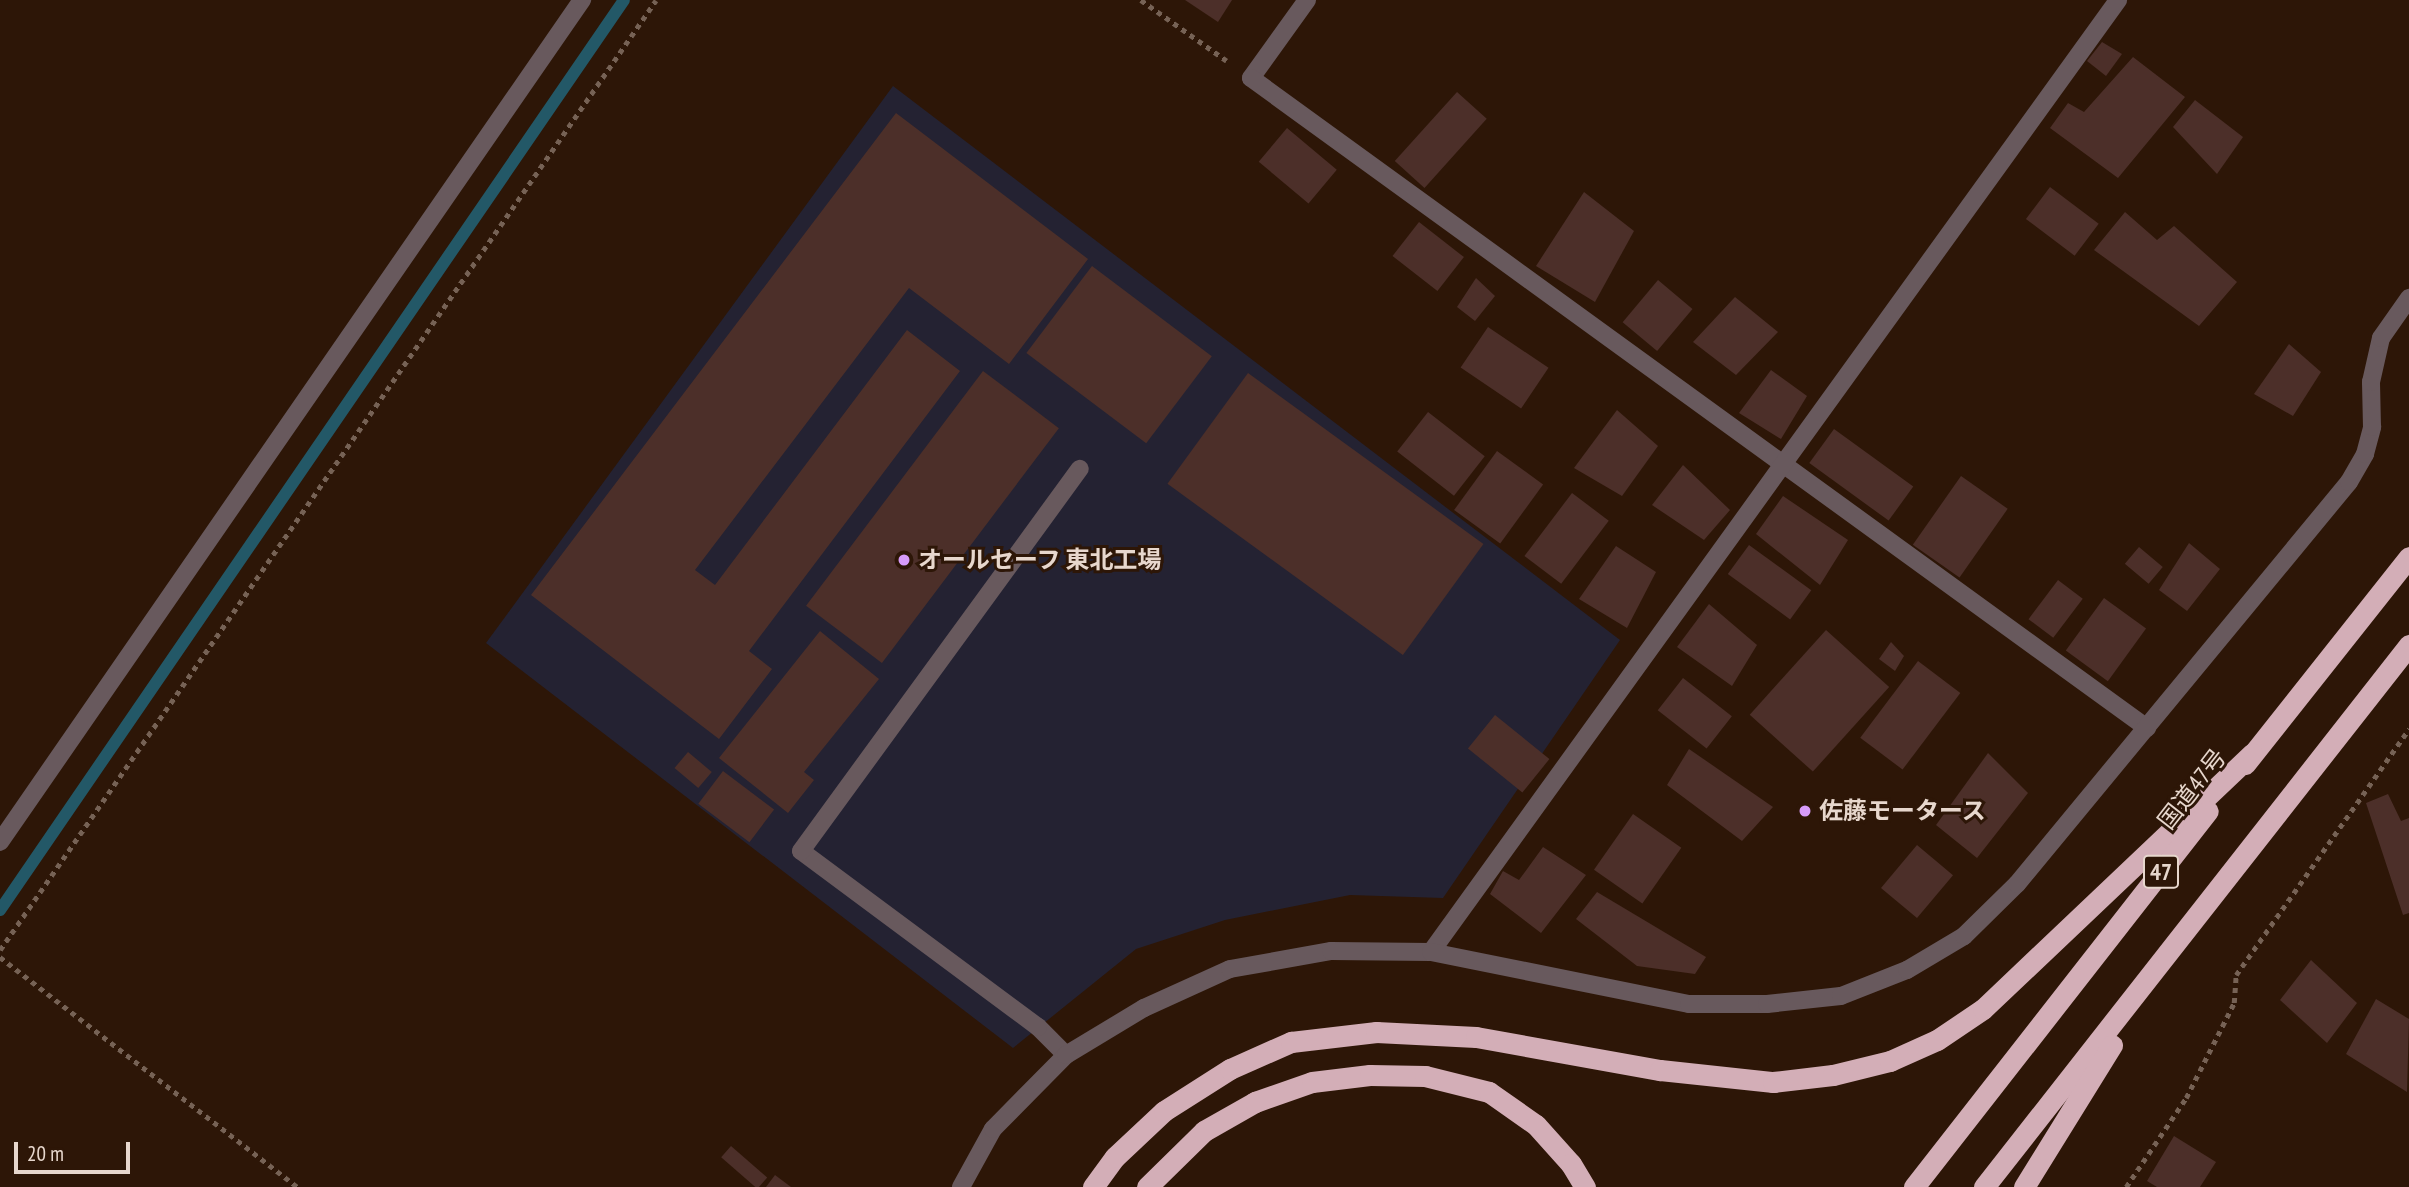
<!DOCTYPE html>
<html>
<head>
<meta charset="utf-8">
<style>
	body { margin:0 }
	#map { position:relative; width:2409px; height:1187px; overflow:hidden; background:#2d1607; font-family:"PT Sans Narrow","Noto Sans JP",sans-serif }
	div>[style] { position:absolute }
	.industrial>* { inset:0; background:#242232 }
	.stream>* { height:12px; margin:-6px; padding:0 6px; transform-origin:6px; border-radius:6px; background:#235867 }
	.building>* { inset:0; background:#4c2f29; transform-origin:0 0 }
	.path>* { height:4.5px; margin-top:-2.25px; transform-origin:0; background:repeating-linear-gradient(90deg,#766255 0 5px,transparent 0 10px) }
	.lane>* { height:18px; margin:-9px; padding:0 9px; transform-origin:9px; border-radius:9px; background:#68595d }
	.street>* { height:18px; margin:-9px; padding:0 9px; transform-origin:9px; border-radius:9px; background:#68595d }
	.highway>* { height:21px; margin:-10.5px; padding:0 10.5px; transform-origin:10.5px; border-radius:10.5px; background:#d3aeb7 }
	.dots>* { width:19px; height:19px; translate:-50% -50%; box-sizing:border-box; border:4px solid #2d1607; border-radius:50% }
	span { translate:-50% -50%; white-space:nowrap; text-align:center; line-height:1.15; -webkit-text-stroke:6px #2d1607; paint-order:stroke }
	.shield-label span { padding:2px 5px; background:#2d1607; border:2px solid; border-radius:5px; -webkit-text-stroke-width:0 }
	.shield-label { font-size:23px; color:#e7d7cd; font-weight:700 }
	.poi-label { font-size:24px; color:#e7d7cd; font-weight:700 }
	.left { translate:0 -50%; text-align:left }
	.street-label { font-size:24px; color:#e7d7cd }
	.scale { position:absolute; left:14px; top:1142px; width:116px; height:32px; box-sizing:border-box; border:4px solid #e7d7cd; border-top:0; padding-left:9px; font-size:21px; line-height:24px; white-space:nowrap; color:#e7d7cd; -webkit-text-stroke:5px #2d1607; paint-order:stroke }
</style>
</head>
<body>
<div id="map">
	<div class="industrial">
		<div style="clip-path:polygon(893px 86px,1620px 640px,1443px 898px,1350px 895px,1225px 920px,1136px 949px,1013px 1048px,486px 643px)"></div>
	</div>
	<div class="stream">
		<div style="left:0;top:910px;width:1103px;rotate:-55.56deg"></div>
	</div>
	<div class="building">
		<div style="clip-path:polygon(1185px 0,1232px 0,1218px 22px)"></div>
		<div style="clip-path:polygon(2102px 42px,2122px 54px,2106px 76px,2087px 61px)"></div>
		<div style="clip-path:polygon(2133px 57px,2185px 97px,2118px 178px,2050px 128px,2068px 103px,2084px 112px)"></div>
		<div style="left:1457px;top:92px;width:40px;height:93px;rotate:42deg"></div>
		<div style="clip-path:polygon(2195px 100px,2243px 137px,2217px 174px,2173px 127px)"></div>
		<div style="clip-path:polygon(896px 113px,1088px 259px,1009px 364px,909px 288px,695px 570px,715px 585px,907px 330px,960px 371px,749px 651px,772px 669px,719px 739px,531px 595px)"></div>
		<div style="left:1287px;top:128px;width:65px;height:44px;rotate:40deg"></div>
		<div style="left:2050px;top:187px;width:61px;height:40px;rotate:37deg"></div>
		<div style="clip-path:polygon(1584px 192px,1634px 231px,1595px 302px,1536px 266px)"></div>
		<div style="clip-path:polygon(2125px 212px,2157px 240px,2174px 226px,2237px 282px,2199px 326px,2094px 250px)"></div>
		<div style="left:1419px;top:222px;width:57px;height:43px;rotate:38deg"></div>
		<div style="left:1092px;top:266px;width:150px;height:109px;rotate:37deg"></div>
		<div style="clip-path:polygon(1476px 278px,1495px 296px,1475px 321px,1457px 307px)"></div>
		<div style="left:1658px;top:280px;width:45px;height:55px;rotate:40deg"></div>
		<div style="clip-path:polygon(1735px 297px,1778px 332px,1736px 375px,1693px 342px)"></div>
		<div style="left:1488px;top:327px;width:73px;height:49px;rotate:34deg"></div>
		<div style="clip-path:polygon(2289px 344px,2321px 372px,2293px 416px,2254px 394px)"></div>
		<div style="clip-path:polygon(1771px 370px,1807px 396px,1781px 439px,1739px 413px)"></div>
		<div style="left:983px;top:371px;width:95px;height:294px;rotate:37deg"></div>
		<div style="left:1248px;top:373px;width:291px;height:137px;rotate:36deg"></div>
		<div style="clip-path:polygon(1617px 410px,1658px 446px,1622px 496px,1574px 468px)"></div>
		<div style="left:1428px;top:412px;width:72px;height:50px;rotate:38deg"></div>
		<div style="left:1834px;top:429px;width:98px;height:42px;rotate:36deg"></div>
		<div style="left:1497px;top:451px;width:57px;height:73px;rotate:36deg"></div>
		<div style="clip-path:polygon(1683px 465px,1730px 510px,1704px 540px,1652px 505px)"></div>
		<div style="left:1961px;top:476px;width:57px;height:84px;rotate:35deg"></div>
		<div style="left:1572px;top:493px;width:46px;height:79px;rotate:37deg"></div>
		<div style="clip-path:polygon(1783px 496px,1848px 540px,1820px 585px,1756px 534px)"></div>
		<div style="clip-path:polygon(2189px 543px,2220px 569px,2187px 611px,2159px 590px)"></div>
		<div style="left:1749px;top:545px;width:77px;height:36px;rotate:36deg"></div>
		<div style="clip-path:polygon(1616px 546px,1656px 572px,1627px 628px,1579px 599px)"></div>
		<div style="left:2139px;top:547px;width:31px;height:22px;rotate:40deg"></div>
		<div style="left:2058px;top:580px;width:31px;height:49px;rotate:37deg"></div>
		<div style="left:2104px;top:598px;width:52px;height:65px;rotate:36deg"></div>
		<div style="clip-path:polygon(1709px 604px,1757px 645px,1732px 686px,1677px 647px)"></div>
		<div style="left:1826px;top:630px;width:85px;height:114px;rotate:42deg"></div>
		<div style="clip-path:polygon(820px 631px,879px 679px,804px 772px,814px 780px,788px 813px,719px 758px)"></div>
		<div style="clip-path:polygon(1891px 642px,1904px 656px,1895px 671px,1879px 659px)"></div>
		<div style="left:1918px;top:661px;width:53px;height:96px;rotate:37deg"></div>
		<div style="left:1683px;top:678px;width:62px;height:41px;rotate:38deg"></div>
		<div style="left:1495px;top:715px;width:70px;height:43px;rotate:39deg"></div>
		<div style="clip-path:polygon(1689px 749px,1773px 807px,1742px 841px,1667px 785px)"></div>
		<div style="left:688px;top:752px;width:31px;height:21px;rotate:40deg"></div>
		<div style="clip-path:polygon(1988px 753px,2028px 793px,1977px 858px,1936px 825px)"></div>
		<div style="left:723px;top:771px;width:64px;height:41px;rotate:37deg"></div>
		<div style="clip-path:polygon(2388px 794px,2401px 821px,2409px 818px,2409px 913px,2403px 915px,2366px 803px)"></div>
		<div style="left:1633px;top:814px;width:59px;height:68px;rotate:35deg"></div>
		<div style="left:1917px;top:845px;width:47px;height:56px;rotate:40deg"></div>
		<div style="clip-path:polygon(1543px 847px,1586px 875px,1541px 933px,1490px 894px,1503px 871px,1519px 880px)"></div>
		<div style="clip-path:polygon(1597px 892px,1706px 957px,1695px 974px,1637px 966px,1576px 919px)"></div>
		<div style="clip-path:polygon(2311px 960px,2357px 1003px,2327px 1043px,2280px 1000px)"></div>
		<div style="clip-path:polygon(2376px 999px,2409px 1019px,2407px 1092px,2346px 1054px)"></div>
		<div style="clip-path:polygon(2174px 1136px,2216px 1162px,2200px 1187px,2157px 1187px,2147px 1181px)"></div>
		<div style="left:731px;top:1146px;width:48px;height:15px;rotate:41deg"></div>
		<div style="clip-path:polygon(775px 1175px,791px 1187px,766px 1187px)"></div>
	</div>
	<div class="path">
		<div style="left:1141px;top:0;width:105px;rotate:35.3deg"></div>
		<div style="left:0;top:950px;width:1154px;rotate:-55.37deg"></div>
		<div style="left:0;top:957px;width:376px;rotate:37.7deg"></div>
		<div style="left:2126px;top:1187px;width:107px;rotate:-56deg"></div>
		<div style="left:2186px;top:1098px;width:106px;rotate:-63.2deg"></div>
		<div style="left:2234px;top:1003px;width:28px;rotate:-86deg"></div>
		<div style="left:2236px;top:975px;width:301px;rotate:-54.9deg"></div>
	</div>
	<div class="lane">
		<div style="left:1066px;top:1055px;width:40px;rotate:-135deg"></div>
		<div style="left:1038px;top:1027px;width:295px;rotate:-143.4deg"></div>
		<div style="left:801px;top:851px;width:473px;rotate:-53.9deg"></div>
	</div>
	<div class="street">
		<div style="left:1307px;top:0;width:96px;rotate:125.7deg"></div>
		<div style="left:1251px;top:78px;width:1107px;rotate:35.96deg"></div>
		<div style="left:0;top:842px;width:1024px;rotate:-55.35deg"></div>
		<div style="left:1431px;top:952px;width:1174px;rotate:-54.18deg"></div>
		<div style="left:961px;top:1187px;width:66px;rotate:-61.1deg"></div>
		<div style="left:993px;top:1129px;width:104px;rotate:-45.4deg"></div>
		<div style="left:1066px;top:1055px;width:91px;rotate:-31.1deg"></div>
		<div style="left:1144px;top:1008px;width:94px;rotate:-24.4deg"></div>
		<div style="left:1230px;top:969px;width:103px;rotate:-10.1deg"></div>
		<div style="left:1331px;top:951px;width:100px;rotate:0.6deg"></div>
		<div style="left:1431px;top:952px;width:263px;rotate:11.4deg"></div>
		<div style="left:1689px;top:1004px;width:78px"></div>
		<div style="left:1767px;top:1004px;width:74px;rotate:-6.2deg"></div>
		<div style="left:1841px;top:996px;width:71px;rotate:-21.5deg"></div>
		<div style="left:1907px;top:970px;width:66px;rotate:-30.8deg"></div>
		<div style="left:1964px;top:936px;width:74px;rotate:-44.5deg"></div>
		<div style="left:2017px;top:884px;width:521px;rotate:-50.45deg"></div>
		<div style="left:2349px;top:482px;width:32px;rotate:-60deg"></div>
		<div style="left:2365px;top:454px;width:28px;rotate:-75deg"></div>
		<div style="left:2372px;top:427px;width:45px;rotate:-91.3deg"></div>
		<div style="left:2371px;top:382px;width:45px;rotate:-77.2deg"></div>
		<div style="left:2381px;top:338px;width:49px;rotate:-55deg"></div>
	</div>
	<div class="highway">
		<div style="left:2245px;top:764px;width:264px;rotate:-51.6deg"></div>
		<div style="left:1093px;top:1187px;width:37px;rotate:-54deg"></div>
		<div style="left:1115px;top:1157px;width:67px;rotate:-43.2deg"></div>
		<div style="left:1164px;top:1111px;width:78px;rotate:-32.5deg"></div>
		<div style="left:1230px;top:1069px;width:67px;rotate:-23.9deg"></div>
		<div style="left:1291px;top:1042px;width:86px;rotate:-6.7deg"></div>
		<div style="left:1376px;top:1032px;width:100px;rotate:2.9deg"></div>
		<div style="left:1476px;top:1037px;width:187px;rotate:10.2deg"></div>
		<div style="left:1660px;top:1070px;width:114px;rotate:6.1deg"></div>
		<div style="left:1773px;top:1082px;width:60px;rotate:-6.7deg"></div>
		<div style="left:1833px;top:1075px;width:59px;rotate:-13.8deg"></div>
		<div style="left:1890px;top:1061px;width:51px;rotate:-24.1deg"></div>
		<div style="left:1937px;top:1040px;width:55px;rotate:-34deg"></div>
		<div style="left:1983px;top:1009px;width:371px;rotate:-43.5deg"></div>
		<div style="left:1147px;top:1187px;width:80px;rotate:-44.5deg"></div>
		<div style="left:1204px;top:1131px;width:59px;rotate:-29.6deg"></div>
		<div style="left:1255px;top:1102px;width:60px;rotate:-19.3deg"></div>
		<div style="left:1312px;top:1082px;width:58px;rotate:-6.9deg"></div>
		<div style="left:1370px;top:1075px;width:55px;rotate:1deg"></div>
		<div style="left:1425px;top:1076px;width:66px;rotate:14deg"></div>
		<div style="left:1489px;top:1092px;width:57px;rotate:35.1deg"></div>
		<div style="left:1536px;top:1125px;width:52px;rotate:48.1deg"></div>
		<div style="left:1571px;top:1164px;width:27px;rotate:59deg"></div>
		<div style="left:1914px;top:1187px;width:477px;rotate:-52deg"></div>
		<div style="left:1984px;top:1187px;width:689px;rotate:-51.9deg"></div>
		<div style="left:2024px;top:1187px;width:167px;rotate:-58.2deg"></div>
	</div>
	<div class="dots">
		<div style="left:904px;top:560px;background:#d79bf9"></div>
		<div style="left:1805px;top:811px;background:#d79bf9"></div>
	</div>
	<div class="shield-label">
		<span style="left:2161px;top:872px">47</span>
	</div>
	<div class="poi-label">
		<span class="left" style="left:918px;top:560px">オールセーフ 東北工場</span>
		<span class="left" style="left:1819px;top:811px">佐藤モータース</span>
	</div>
	<div class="street-label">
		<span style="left:2192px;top:789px;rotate:-52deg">国道47号</span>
	</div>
	<div class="scale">20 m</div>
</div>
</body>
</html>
